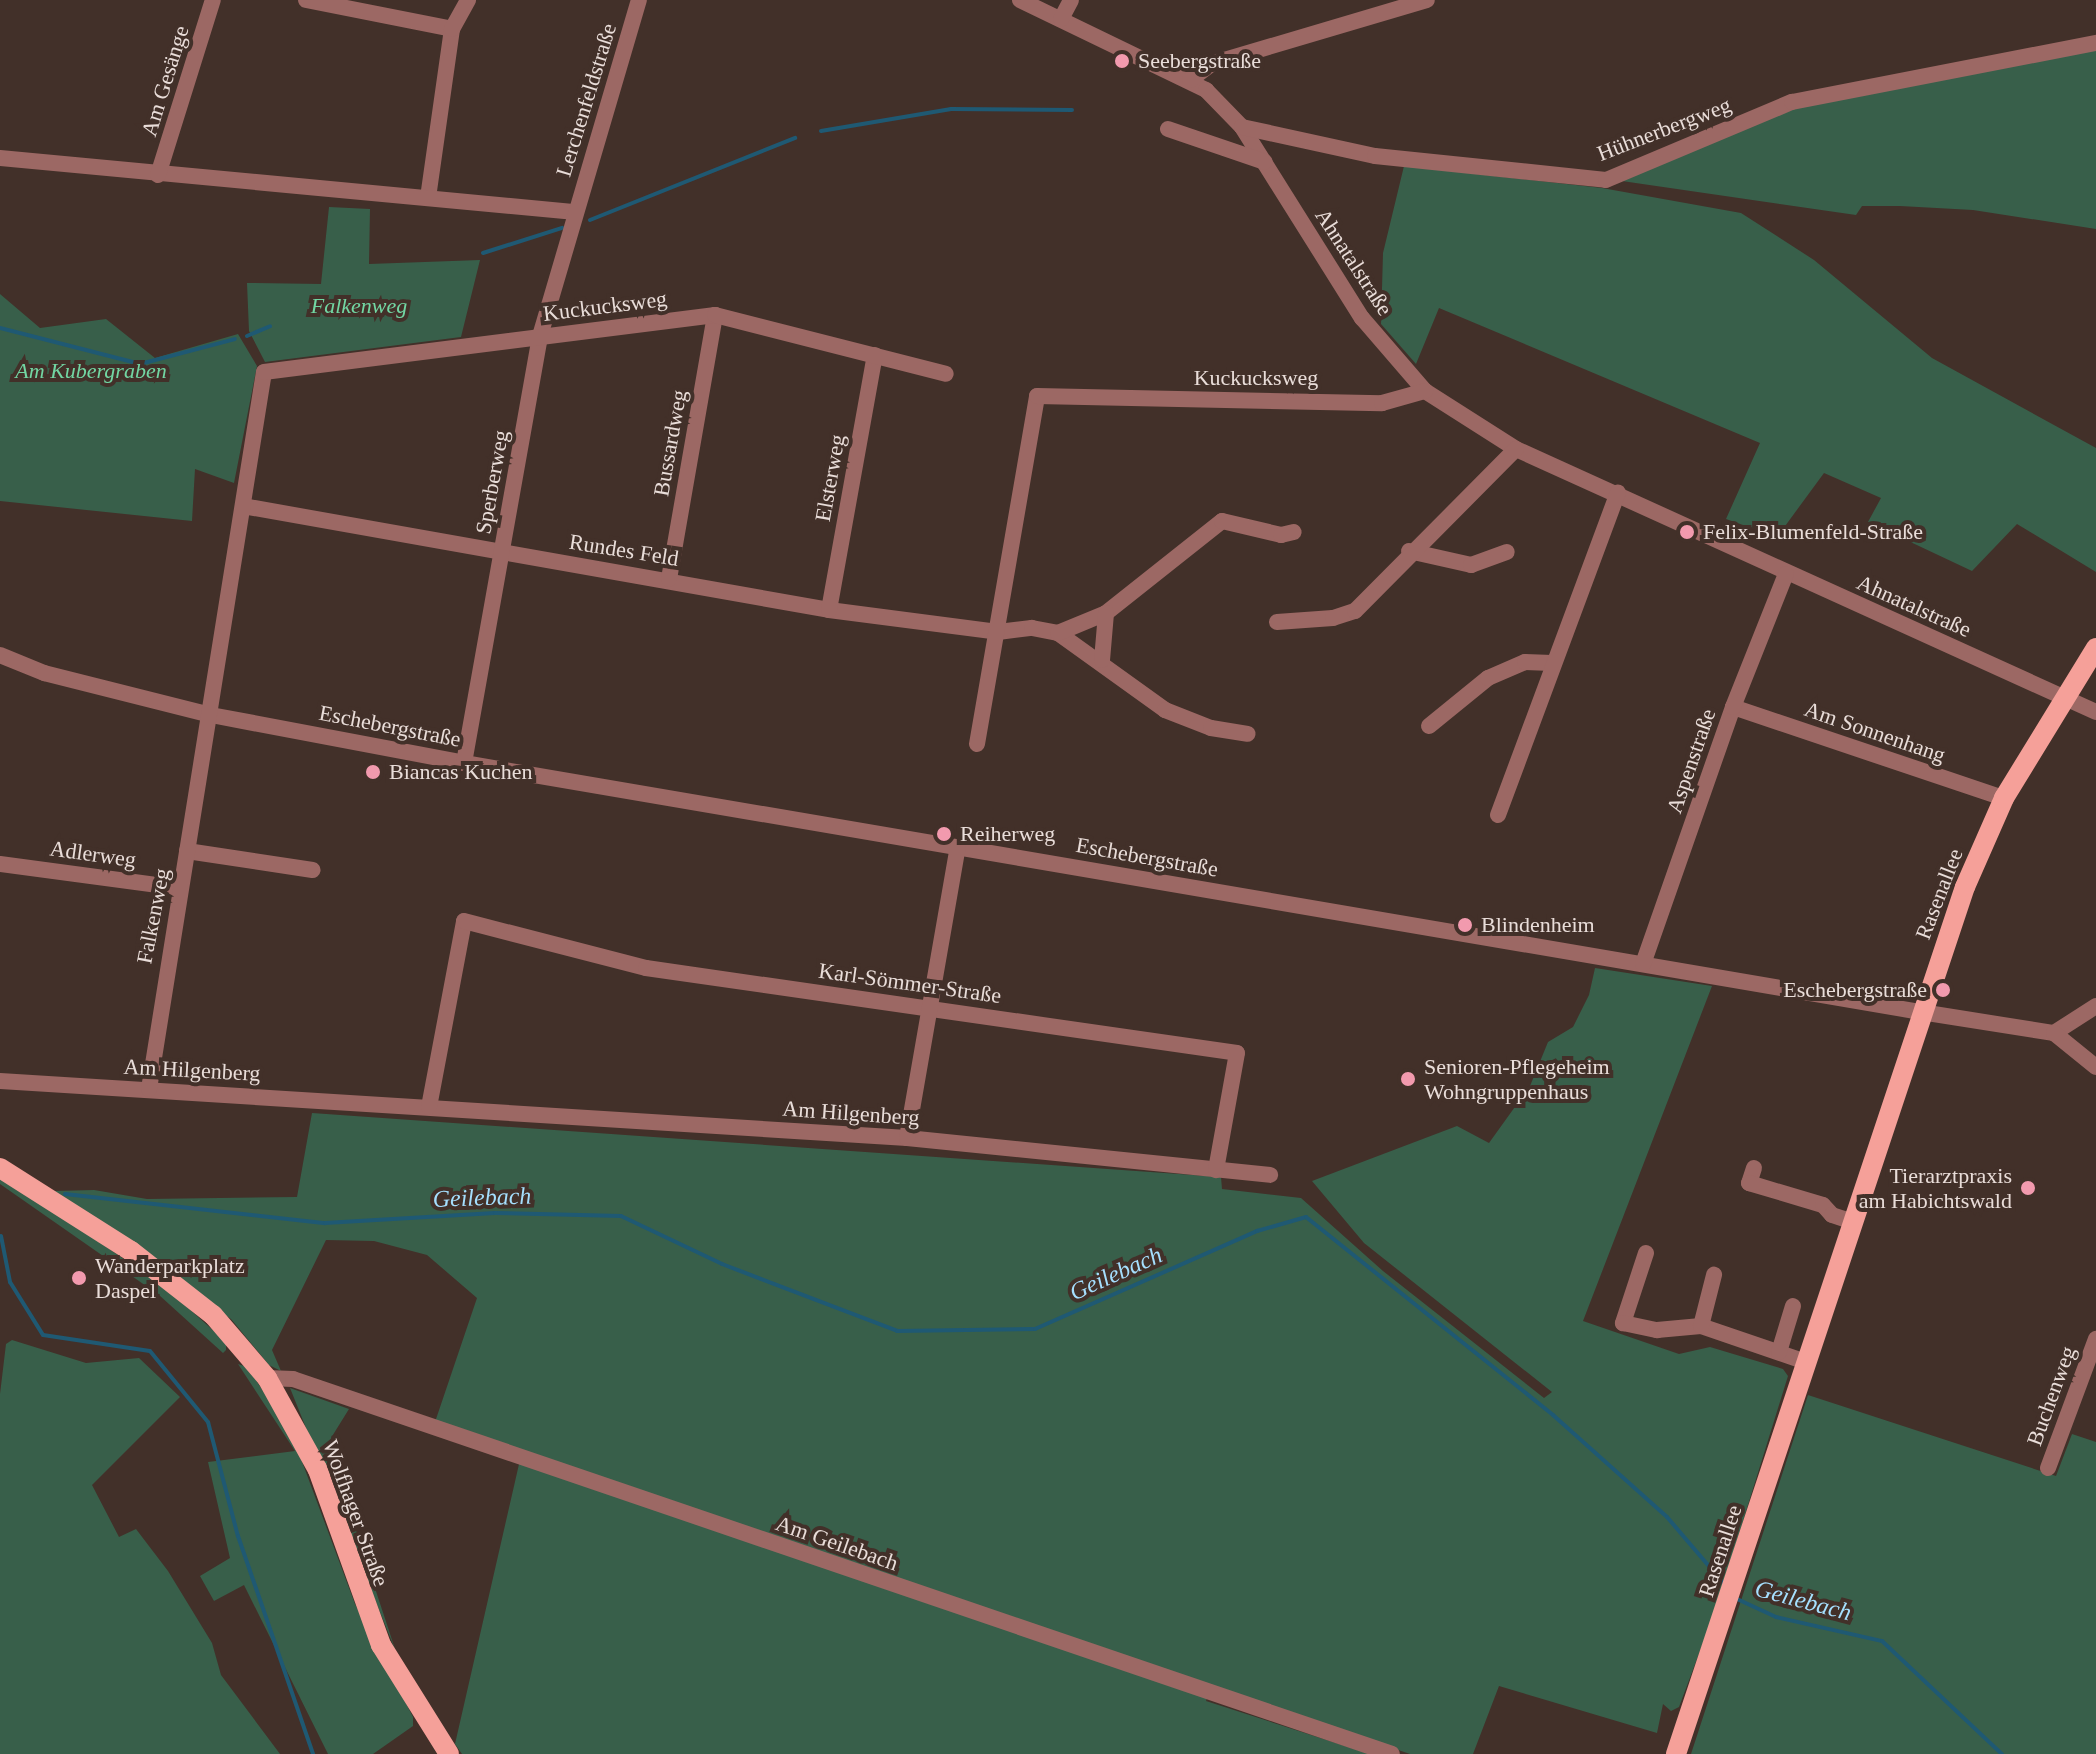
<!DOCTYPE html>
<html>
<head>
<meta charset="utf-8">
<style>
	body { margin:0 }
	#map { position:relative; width:2096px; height:1754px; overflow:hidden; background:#423029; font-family:"Times New Roman",serif }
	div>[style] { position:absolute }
	.green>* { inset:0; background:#385f4a }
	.stream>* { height:4px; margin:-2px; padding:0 2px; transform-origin:2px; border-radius:2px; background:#1f5973 }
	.minor>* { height:16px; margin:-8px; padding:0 8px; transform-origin:8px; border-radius:8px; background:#9c6864 }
	.major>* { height:20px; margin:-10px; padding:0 10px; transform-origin:10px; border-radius:10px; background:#f5a099 }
	.dots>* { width:22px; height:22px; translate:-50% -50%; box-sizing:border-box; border:4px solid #423029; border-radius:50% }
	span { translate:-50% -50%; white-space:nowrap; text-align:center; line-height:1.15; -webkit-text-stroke:8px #423029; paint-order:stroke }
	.poi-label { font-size:22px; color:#e9ddd9 }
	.left { translate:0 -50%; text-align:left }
	.right { translate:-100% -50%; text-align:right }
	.street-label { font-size:22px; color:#e9ddd9 }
	.park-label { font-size:22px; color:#72d6a3; font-style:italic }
	.water-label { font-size:24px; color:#a5dffe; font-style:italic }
</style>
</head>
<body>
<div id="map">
	<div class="green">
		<div style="clip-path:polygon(2096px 48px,2096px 229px,1973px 210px,1900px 206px,1862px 206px,1856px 215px,1615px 180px,1801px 102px)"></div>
		<div style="clip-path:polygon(1404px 166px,1602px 188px,1741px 213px,1814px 260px,1932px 358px,2096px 448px,2096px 572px,2017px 524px,1972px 571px,1868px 522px,1881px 498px,1824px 473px,1777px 537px,1726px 519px,1760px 443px,1439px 308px,1416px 364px,1381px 324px,1383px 253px)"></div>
		<div style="clip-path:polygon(329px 207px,370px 209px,369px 264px,480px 260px,461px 337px,265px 362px,249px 331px,247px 283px,321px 284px)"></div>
		<div style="clip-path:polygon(0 294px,40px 328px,106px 319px,155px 358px,238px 334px,257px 366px,234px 483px,195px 469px,192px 521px,0 501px)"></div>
		<div style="clip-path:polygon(1595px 968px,1712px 986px,1583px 1321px,1679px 1354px,1710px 1347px,1783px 1369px,1788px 1376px,1716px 1608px,1679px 1707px,1671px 1711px,1663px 1704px,1657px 1733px,1499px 1686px,1473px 1754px,1410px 1754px,1211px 1687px,1206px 1701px,1370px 1754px,462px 1754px,455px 1744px,522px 1451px,435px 1422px,477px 1298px,427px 1255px,374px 1241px,326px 1240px,272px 1350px,281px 1371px,269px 1365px,231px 1319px,54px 1191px,94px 1190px,147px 1199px,297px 1197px,312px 1113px,1221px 1177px,1222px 1189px,1301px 1198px,1383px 1271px,1544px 1398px,1552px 1392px,1364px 1243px,1312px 1181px,1457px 1126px,1489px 1143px,1530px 1086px,1548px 1042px,1573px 1027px,1589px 995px)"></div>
		<div style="clip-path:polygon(0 1174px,166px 1288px,226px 1342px,226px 1350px,223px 1353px,159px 1295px,0 1184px)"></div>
		<div style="clip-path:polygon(12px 1340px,86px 1363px,139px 1358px,180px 1397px,92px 1485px,119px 1537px,136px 1529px,168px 1571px,212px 1643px,221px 1675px,280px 1754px,0 1754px,0 1394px,6px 1344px)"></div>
		<div style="clip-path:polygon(238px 1364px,247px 1367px,291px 1432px,355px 1604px,413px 1717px,413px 1726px,373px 1754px,328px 1754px,244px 1585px,214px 1601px,200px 1576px,230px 1558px,208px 1462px,295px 1451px)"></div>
		<div style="clip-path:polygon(290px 1388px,349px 1409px,331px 1438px,343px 1491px,396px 1652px)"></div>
		<div style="clip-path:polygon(1808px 1395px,2056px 1476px,2072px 1434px,2096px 1442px,2096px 1754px,1691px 1754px)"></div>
	</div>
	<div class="stream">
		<div style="left:821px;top:131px;width:132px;rotate:-9.6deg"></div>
		<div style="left:951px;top:109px;width:121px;rotate:0.5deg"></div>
		<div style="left:590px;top:220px;width:221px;rotate:-21.8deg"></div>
		<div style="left:483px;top:253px;width:83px;rotate:-17.6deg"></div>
		<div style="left:0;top:328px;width:145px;rotate:14.4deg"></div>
		<div style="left:140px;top:364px;width:98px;rotate:-14.7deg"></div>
		<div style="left:247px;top:336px;width:25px;rotate:-23deg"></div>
		<div style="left:65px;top:1194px;width:262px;rotate:6.4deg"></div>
		<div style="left:325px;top:1223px;width:170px;rotate:-3.4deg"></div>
		<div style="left:495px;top:1213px;width:126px;rotate:1.4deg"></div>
		<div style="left:621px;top:1216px;width:112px;rotate:25.4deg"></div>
		<div style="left:722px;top:1264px;width:187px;rotate:20.9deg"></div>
		<div style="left:897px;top:1331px;width:138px;rotate:-0.8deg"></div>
		<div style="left:1035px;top:1329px;width:243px;rotate:-23.8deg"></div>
		<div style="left:1257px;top:1231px;width:51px;rotate:-15.9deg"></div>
		<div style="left:1306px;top:1217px;width:317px;rotate:38.7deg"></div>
		<div style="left:1553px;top:1415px;width:153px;rotate:41.8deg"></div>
		<div style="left:1667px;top:1517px;width:91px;rotate:49.5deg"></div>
		<div style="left:1px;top:1236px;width:47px;rotate:78.9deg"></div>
		<div style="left:10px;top:1282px;width:62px;rotate:58.1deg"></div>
		<div style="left:43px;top:1335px;width:108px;rotate:8.5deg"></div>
		<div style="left:150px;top:1351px;width:92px;rotate:50.8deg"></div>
		<div style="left:208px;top:1422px;width:118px;rotate:75.3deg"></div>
		<div style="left:238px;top:1536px;width:231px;rotate:71deg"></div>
		<div style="left:1737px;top:1599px;width:43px;rotate:24.8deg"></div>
		<div style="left:1776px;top:1617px;width:109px;rotate:12.8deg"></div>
		<div style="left:1882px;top:1641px;width:165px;rotate:43.3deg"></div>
	</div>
	<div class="minor">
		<div style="left:306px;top:0;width:149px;rotate:11.2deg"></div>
		<div style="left:452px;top:29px;width:170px;rotate:98.1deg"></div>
		<div style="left:1020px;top:0;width:207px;rotate:25.8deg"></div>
		<div style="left:1206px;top:90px;width:52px;rotate:45.8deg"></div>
		<div style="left:1242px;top:127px;width:226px;rotate:57.9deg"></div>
		<div style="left:1362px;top:318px;width:96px;rotate:49.2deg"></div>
		<div style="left:1425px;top:391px;width:108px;rotate:32.5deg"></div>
		<div style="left:1516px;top:449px;width:637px;rotate:24.39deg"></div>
		<div style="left:1061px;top:19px;width:21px;rotate:-62deg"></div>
		<div style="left:452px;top:29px;width:33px;rotate:-61deg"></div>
		<div style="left:1190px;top:80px;width:26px;rotate:-37deg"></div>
		<div style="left:1211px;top:64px;width:225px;rotate:-16.5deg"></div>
		<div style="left:1242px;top:127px;width:136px;rotate:12.3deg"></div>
		<div style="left:1375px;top:156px;width:232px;rotate:5.9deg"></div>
		<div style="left:1606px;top:180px;width:202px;rotate:-22.8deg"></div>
		<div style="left:1792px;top:102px;width:310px;rotate:-11deg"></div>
		<div style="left:1168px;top:129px;width:102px;rotate:18.8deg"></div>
		<div style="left:0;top:158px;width:578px;rotate:5.37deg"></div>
		<div style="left:158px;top:175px;width:183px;rotate:-72.6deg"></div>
		<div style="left:243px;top:506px;width:595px;rotate:10.06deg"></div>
		<div style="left:829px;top:610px;width:170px;rotate:7.4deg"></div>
		<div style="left:998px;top:632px;width:34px;rotate:-7deg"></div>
		<div style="left:1032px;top:628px;width:26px;rotate:11deg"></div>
		<div style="left:1058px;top:633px;width:132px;rotate:35.7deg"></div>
		<div style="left:1165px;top:710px;width:49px;rotate:21.4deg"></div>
		<div style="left:1211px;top:728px;width:37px;rotate:9deg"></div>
		<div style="left:1409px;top:551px;width:64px;rotate:12.7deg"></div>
		<div style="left:1471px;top:565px;width:38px;rotate:-20deg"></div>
		<div style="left:669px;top:579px;width:268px;rotate:-80.1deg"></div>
		<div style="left:829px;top:610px;width:259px;rotate:-79.8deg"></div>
		<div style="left:1277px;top:622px;width:56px;rotate:-4.1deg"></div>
		<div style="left:1333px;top:618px;width:23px;rotate:-18deg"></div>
		<div style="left:1355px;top:611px;width:228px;rotate:-45.2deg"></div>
		<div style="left:1058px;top:633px;width:52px;rotate:-22.6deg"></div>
		<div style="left:1106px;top:613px;width:148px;rotate:-38.4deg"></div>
		<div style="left:1222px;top:521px;width:61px;rotate:13.3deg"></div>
		<div style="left:1281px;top:535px;width:13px;rotate:-13deg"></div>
		<div style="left:0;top:655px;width:48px;rotate:22.2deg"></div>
		<div style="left:44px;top:673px;width:172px;rotate:14.1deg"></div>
		<div style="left:211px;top:715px;width:258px;rotate:10.7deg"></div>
		<div style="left:464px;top:763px;width:1478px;rotate:9.7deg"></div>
		<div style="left:1921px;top:1012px;width:135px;rotate:9deg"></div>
		<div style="left:2054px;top:1033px;width:50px;rotate:-32.7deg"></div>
		<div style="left:1102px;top:660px;width:47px;rotate:-85.1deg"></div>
		<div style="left:1733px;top:707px;width:286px;rotate:18.6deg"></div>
		<div style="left:1429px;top:726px;width:76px;rotate:-39.1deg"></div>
		<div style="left:1488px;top:678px;width:40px;rotate:-23.4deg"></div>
		<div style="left:1525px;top:662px;width:27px;rotate:2deg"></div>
		<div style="left:977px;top:744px;width:353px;rotate:-80.2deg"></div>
		<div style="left:1037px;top:396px;width:345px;rotate:1.2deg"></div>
		<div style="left:1382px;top:403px;width:45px;rotate:-15.6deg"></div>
		<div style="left:464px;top:763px;width:434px;rotate:-79.9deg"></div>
		<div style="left:540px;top:336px;width:350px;rotate:-73.6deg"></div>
		<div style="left:1498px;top:815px;width:344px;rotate:-69.6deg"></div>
		<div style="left:187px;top:851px;width:127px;rotate:8.6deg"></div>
		<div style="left:0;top:864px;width:182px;rotate:7.6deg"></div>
		<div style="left:1643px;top:964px;width:272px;rotate:-70.7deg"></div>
		<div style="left:1733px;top:707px;width:143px;rotate:-68.3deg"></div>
		<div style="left:2054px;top:1033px;width:54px;rotate:39deg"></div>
		<div style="left:0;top:1081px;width:909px;rotate:3.6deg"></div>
		<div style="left:907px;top:1138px;width:365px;rotate:5.8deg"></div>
		<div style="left:149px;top:1089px;width:726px;rotate:-80.89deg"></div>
		<div style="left:264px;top:372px;width:455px;rotate:-7.2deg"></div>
		<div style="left:715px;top:315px;width:238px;rotate:14.3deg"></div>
		<div style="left:429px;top:1107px;width:189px;rotate:-79.3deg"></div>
		<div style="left:464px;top:921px;width:188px;rotate:14.5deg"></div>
		<div style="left:646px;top:968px;width:597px;rotate:8.18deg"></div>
		<div style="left:1237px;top:1053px;width:119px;rotate:100.2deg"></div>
		<div style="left:907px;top:1138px;width:295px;rotate:-80.1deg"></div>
		<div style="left:1754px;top:1168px;width:16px;rotate:108deg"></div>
		<div style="left:1749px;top:1183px;width:77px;rotate:16.6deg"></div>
		<div style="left:1823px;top:1205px;width:13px;rotate:48deg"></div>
		<div style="left:1832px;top:1215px;width:22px;rotate:18deg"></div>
		<div style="left:1646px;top:1253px;width:74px;rotate:108.2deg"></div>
		<div style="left:1623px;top:1323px;width:35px;rotate:12deg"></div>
		<div style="left:1657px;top:1330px;width:44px;rotate:-5.2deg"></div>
		<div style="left:1701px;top:1326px;width:111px;rotate:18.9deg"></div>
		<div style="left:1701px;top:1326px;width:53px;rotate:-75.7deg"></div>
		<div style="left:1779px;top:1352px;width:48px;rotate:-73.1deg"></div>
		<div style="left:267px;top:1378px;width:26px;rotate:2deg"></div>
		<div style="left:293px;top:1379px;width:1161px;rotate:18.84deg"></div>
		<div style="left:2048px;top:1468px;width:138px;rotate:-69.6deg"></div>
	</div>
	<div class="major">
		<div style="left:0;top:1168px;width:155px;rotate:32.4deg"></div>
		<div style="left:131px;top:1251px;width:104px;rotate:38deg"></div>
		<div style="left:213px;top:1315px;width:83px;rotate:49.4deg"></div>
		<div style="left:267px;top:1378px;width:105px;rotate:61deg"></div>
		<div style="left:318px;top:1470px;width:186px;rotate:70.2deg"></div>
		<div style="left:381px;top:1645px;width:128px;rotate:58deg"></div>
		<div style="left:1676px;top:1754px;width:914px;rotate:-71.57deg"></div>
		<div style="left:1965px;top:887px;width:97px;rotate:-66.3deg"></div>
		<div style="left:2004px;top:798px;width:176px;rotate:-58.5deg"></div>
	</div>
	<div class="dots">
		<div style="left:1122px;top:61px;background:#f29aae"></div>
		<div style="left:1687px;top:532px;background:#f29aae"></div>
		<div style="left:373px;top:772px;background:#f29aae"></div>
		<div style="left:944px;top:834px;background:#f29aae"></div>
		<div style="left:1465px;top:925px;background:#f29aae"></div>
		<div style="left:1943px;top:990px;background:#f29aae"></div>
		<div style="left:1408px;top:1079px;background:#f29aae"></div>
		<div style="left:2028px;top:1188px;background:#f29aae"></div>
		<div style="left:79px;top:1278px;background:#f29aae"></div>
	</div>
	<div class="poi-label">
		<span class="left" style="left:1138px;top:61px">Seebergstraße</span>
		<span class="left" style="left:1703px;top:532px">Felix-Blumenfeld-Straße</span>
		<span class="left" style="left:389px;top:772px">Biancas Kuchen</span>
		<span class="left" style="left:960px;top:834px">Reiherweg</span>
		<span class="left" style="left:1481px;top:925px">Blindenheim</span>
		<span class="right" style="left:1927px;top:990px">Eschebergstraße</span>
		<span class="left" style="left:1424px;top:1079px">Senioren-Pflegeheim<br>Wohngruppenhaus</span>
		<span class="right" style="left:2012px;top:1188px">Tierarztpraxis<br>am Habichtswald</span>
		<span class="left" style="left:95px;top:1278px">Wanderparkplatz<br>Daspel</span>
	</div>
	<div class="street-label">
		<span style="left:165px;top:81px;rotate:-73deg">Am Gesänge</span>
		<span style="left:586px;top:100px;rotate:-73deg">Lerchenfeldstraße</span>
		<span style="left:1664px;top:129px;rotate:-21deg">Hühnerbergweg</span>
		<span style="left:1354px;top:262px;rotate:57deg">Ahnatalstraße</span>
		<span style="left:605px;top:306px;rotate:-7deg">Kuckucksweg</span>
		<span style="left:1256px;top:378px">Kuckucksweg</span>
		<span style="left:670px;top:443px;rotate:-80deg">Bussardweg</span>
		<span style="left:830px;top:478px;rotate:-80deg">Elsterweg</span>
		<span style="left:492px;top:482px;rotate:-80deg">Sperberweg</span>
		<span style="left:624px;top:550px;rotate:9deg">Rundes Feld</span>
		<span style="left:1914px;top:606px;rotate:24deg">Ahnatalstraße</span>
		<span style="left:390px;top:726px;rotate:11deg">Eschebergstraße</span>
		<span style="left:1875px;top:732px;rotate:19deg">Am Sonnenhang</span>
		<span style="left:1691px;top:761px;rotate:-71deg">Aspenstraße</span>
		<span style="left:93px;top:854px;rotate:8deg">Adlerweg</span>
		<span style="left:1147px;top:857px;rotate:10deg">Eschebergstraße</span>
		<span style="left:1939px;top:894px;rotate:-69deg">Rasenallee</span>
		<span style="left:153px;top:916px;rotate:-79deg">Falkenweg</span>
		<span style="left:910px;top:983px;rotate:8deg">Karl-Sömmer-Straße</span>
		<span style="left:192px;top:1070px;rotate:3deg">Am Hilgenberg</span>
		<span style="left:851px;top:1113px;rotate:4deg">Am Hilgenberg</span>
		<span style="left:2051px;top:1396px;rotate:-70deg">Buchenweg</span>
		<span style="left:356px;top:1513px;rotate:70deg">Wolfhager Straße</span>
		<span style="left:837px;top:1543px;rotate:19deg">Am Geilebach</span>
		<span style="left:1720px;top:1551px;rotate:-72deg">Rasenallee</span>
	</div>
	<div class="park-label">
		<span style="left:359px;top:306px">Falkenweg</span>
		<span style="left:91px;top:371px">Am Kubergraben</span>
	</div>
	<div class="water-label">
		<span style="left:482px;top:1198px;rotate:-2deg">Geilebach</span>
		<span style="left:1116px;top:1274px;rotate:-24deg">Geilebach</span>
		<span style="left:1803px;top:1601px;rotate:15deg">Geilebach</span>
	</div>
</div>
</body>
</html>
